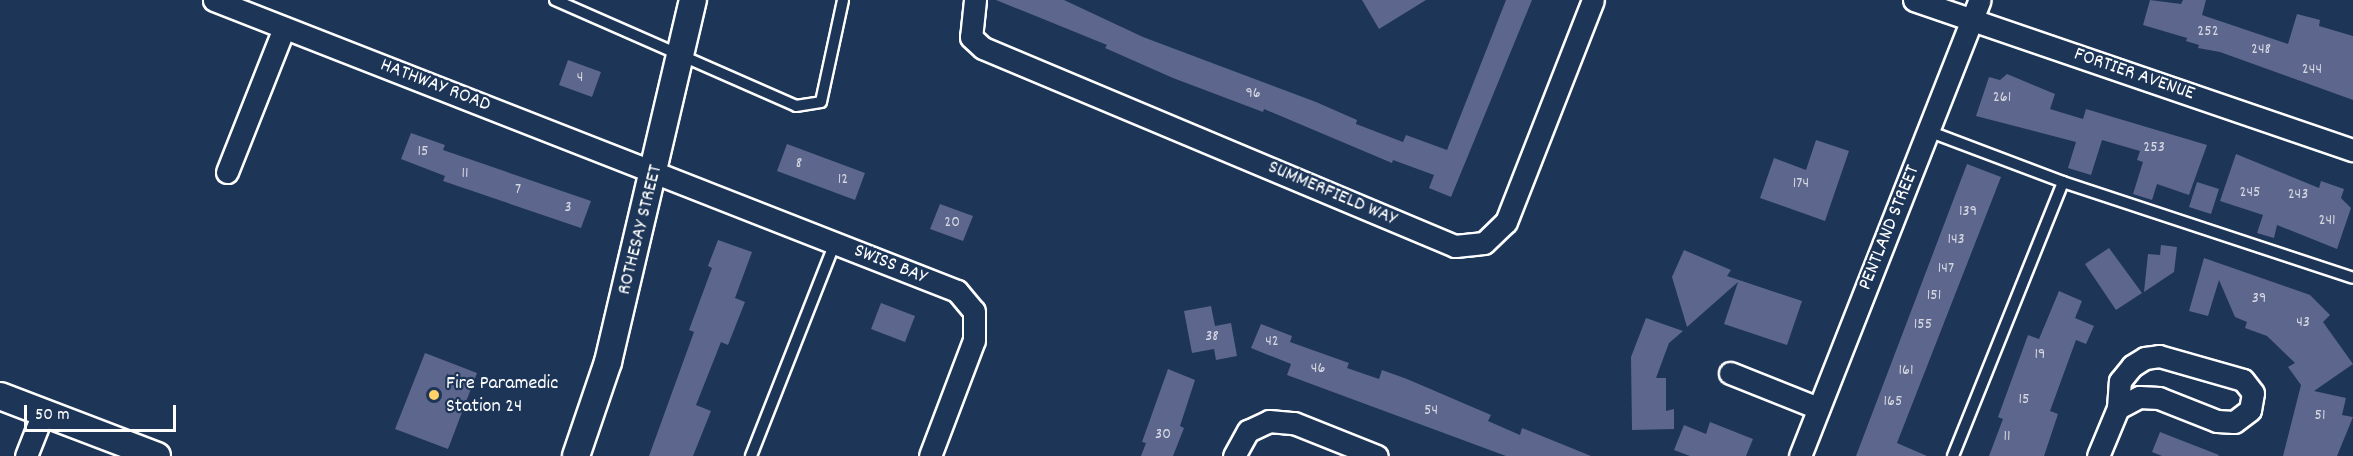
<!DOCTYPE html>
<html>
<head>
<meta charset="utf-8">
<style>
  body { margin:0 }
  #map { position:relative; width:2353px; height:456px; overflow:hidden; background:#1d3557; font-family:Dekko,sans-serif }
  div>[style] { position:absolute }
  .building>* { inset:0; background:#5d668d }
  .roads { filter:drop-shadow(2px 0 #fff) drop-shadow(-2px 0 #fff) drop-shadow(0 2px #fff) drop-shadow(0 -2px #fff) }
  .service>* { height:10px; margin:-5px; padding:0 5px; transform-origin:5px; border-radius:5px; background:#1d3557 }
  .minor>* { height:21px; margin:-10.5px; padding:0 10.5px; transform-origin:10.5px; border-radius:10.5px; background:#1d3557 }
  .tertiary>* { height:26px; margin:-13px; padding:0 13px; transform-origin:13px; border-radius:13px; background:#1d3557 }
  .dots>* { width:16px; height:16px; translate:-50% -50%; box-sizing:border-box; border:3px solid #1d3557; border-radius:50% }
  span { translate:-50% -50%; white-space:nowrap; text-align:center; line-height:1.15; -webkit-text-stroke:4.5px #1d3557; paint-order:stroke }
  .number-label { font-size:16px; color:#d6d9e2 }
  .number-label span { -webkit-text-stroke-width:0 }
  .street-label { font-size:20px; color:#fff }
  .poi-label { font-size:20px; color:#fff }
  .left { translate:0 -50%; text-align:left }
  .scale { position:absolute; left:24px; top:405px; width:152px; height:27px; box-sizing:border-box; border:3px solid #fff; border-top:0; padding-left:8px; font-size:18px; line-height:21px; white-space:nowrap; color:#fff; -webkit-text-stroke:4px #1d3557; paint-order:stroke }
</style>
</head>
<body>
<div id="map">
  <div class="building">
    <i style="clip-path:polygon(996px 0,1064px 0,1143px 37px,1316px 102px,1357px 120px,1356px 124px,1403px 142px,1406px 135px,1447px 150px,1506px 0,1532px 0,1451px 197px,1429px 188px,1434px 175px,1393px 160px,1392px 163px,1264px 109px,1263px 112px,1173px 78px,1105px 48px,1107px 45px)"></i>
    <i style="clip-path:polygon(1362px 0,1426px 0,1379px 29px)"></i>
    <i style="clip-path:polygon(2150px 0,2181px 4px,2183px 0,2206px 0,2202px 15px,2288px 44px,2297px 14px,2320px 20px,2319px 26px,2353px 36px,2353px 100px,2220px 52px,2198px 48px,2199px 45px,2186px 41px,2187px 38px,2143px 25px)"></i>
    <i style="clip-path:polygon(568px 60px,601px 72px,592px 97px,559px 85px)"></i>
    <i style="clip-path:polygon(2007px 74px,2055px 94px,2050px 109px,2083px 119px,2086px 109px,2207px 145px,2189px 195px,2157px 184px,2152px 200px,2133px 194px,2143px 162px,2137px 160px,2140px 151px,2102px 140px,2091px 175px,2068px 168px,2076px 142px,1976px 116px,1989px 77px,2000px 80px)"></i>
    <i style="clip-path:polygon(411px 133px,445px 145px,443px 150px,591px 201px,581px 228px,443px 181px,445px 176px,401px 159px)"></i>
    <i style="clip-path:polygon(1816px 140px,1849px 151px,1825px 221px,1760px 198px,1774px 158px,1806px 170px)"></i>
    <i style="clip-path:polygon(787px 144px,865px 173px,855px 200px,777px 171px)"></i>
    <i style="clip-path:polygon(2236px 154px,2319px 188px,2321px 181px,2344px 189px,2341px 198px,2351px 208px,2337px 249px,2277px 225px,2274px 238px,2257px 233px,2263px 215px,2220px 201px)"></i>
    <i style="clip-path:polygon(1967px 164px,2001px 177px,1897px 443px,1927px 456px,1856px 456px)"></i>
    <i style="clip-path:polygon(2197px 182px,2219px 189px,2211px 214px,2189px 207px)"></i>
    <i style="clip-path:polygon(940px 204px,973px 216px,963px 241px,930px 229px)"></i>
    <i style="clip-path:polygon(718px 240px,752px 252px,735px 298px,745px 302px,728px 345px,721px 342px,696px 405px,711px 411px,693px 456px,649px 456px,694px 332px,689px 330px,712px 268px,708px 266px)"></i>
    <i style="clip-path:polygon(2161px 245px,2177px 247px,2174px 272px,2144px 292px,2148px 254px,2160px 255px)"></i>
    <i style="clip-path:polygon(2109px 248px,2142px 293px,2116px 310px,2085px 264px)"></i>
    <i style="clip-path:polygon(1684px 250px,1731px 270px,1727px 276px,1802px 301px,1787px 345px,1724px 324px,1738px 282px,1687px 327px,1672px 277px)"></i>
    <i style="clip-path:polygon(2204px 258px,2310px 295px,2330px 315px,2323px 322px,2353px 364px,2314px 391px,2346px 398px,2342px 415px,2353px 417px,2337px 456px,2283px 456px,2301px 385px,2288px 367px,2295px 363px,2267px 336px,2245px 328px,2247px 322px,2235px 317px,2219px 280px,2208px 316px,2189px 311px)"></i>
    <i style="clip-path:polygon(2059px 291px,2082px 301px,2075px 318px,2094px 326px,2086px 344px,2076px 340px,2050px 411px,2058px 414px,2044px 456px,1989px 456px,2003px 419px,1998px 417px,2028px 335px,2039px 339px)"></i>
    <i style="clip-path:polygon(881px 303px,915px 316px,905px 342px,871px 329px)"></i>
    <i style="clip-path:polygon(1211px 306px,1215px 326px,1231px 323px,1237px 356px,1216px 360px,1214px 349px,1192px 353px,1184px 311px)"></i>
    <i style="clip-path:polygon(1646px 318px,1683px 331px,1669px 343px,1656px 378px,1666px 378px,1666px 411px,1674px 409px,1674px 429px,1632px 430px,1631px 357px)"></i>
    <i style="clip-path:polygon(1261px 324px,1292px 336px,1290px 342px,1349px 363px,1347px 368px,1379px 379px,1382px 370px,1407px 379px,1491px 415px,1488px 421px,1520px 435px,1522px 428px,1591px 456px,1506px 456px,1287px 375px,1291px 364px,1251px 348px)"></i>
    <i style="clip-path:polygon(425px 353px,477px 373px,448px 449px,395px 429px)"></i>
    <i style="clip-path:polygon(1168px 369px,1195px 380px,1180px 426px,1184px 428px,1173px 456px,1141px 456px,1146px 443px,1142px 442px)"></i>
    <i style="clip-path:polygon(1710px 422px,1753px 439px,1746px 456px,1690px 456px,1674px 450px,1684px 425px,1706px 434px)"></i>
    <i style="clip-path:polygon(2160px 432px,2219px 455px,2218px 456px,2162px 456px,2152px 452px)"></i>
  </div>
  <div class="roads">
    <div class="service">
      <i style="left:555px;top:0;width:263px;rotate:23.7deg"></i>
      <i style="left:796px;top:106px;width:25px;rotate:-9deg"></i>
      <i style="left:821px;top:102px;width:104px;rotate:-77.8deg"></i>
      <i style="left:1928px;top:131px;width:144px;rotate:20.7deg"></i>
      <i style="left:2063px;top:182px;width:305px;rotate:18.3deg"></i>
      <i style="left:751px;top:456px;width:229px;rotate:-68.5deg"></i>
      <i style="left:1953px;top:456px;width:295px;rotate:-68.1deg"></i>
    </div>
    <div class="minor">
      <i style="left:214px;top:0;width:798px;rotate:21.39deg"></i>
      <i style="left:957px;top:291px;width:26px;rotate:50deg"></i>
      <i style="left:974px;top:311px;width:29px;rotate:90deg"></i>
      <i style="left:974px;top:340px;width:124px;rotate:110.8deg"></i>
      <i style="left:975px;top:0;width:37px;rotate:96deg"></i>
      <i style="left:971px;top:37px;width:16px;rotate:43deg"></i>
      <i style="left:983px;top:48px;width:512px;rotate:22.76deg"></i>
      <i style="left:1455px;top:246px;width:29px;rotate:-6deg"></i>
      <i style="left:1484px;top:243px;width:30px;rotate:-44deg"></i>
      <i style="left:1506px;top:222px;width:238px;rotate:-68.6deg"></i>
      <i style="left:1914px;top:0;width:464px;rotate:18.9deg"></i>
      <i style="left:227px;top:172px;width:155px;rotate:-68.4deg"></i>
      <i style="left:1730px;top:373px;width:95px;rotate:21.7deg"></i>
      <i style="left:26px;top:456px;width:46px;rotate:-68.4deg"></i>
      <i style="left:1234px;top:456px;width:29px;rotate:-61deg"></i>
      <i style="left:1248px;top:431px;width:23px;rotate:-25deg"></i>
      <i style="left:1269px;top:421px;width:25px;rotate:5deg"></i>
      <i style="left:1294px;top:423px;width:89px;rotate:21.7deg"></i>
      <i style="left:1800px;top:456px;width:490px;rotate:-68.5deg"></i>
      <i style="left:2098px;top:456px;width:52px;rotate:-67.4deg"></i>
      <i style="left:2118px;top:408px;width:27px;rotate:-86deg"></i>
      <i style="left:2120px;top:381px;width:19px;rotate:-51deg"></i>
      <i style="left:2132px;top:366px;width:15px;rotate:-32deg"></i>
      <i style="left:2145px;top:358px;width:14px;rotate:-8deg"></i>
      <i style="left:2159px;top:356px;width:87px;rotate:15.9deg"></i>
      <i style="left:2243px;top:380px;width:16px;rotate:52deg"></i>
      <i style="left:2253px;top:393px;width:17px;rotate:100deg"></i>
      <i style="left:2250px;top:410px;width:20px;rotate:143deg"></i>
      <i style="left:2234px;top:422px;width:17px;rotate:-177deg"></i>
      <i style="left:2217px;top:421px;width:62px;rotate:-158.4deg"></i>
      <i style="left:2159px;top:398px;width:20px;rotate:-177deg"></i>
      <i style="left:2139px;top:397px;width:24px;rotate:152deg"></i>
    </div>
    <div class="tertiary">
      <i style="left:0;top:396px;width:168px;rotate:20.9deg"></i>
      <i style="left:576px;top:456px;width:99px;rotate:-71.2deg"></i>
      <i style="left:608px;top:362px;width:372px;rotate:-76.8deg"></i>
    </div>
  </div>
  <div class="dots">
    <i style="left:434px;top:395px;background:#ffd166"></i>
  </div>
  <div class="number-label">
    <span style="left:2208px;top:32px">252</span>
    <span style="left:2261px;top:50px">248</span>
    <span style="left:2312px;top:70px">244</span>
    <span style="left:580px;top:78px">4</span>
    <span style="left:1253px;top:94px">96</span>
    <span style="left:2002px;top:98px">261</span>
    <span style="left:2154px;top:148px">253</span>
    <span style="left:423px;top:152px">15</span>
    <span style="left:799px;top:164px">8</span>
    <span style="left:465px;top:174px">11</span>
    <span style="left:843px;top:180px">12</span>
    <span style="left:1801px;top:184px">174</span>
    <span style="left:518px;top:190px">7</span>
    <span style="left:2250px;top:193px">245</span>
    <span style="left:2298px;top:195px">243</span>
    <span style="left:568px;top:208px">3</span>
    <span style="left:1968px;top:212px">139</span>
    <span style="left:2327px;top:221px">241</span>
    <span style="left:952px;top:223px">20</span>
    <span style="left:1956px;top:240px">143</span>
    <span style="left:1946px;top:269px">147</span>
    <span style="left:1934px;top:296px">151</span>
    <span style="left:2259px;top:299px">39</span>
    <span style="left:2303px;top:323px">43</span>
    <span style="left:1923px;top:325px">155</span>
    <span style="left:1212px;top:337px">38</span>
    <span style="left:1272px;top:342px">42</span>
    <span style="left:2040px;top:355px">19</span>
    <span style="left:1318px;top:369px">46</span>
    <span style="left:1906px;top:371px">161</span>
    <span style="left:2024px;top:400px">15</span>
    <span style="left:1893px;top:402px">165</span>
    <span style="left:1431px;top:411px">54</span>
    <span style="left:2320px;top:416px">51</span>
    <span style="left:1163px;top:435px">30</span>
    <span style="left:2007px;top:437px">11</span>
  </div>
  <div class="street-label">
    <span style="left:2134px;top:75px;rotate:19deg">FORTIER AVENUE</span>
    <span style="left:435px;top:86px;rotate:21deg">HATHWAY ROAD</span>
    <span style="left:1332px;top:194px;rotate:23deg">SUMMERFIELD WAY</span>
    <span style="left:1890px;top:228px;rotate:-68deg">PENTLAND STREET</span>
    <span style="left:641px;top:230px;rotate:-76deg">ROTHESAY STREET</span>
    <span style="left:890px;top:265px;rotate:22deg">SWISS BAY</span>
  </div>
  <div class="poi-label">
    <span class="left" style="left:446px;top:396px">Fire Paramedic<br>Station 24</span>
  </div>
  <div class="scale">50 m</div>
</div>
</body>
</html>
